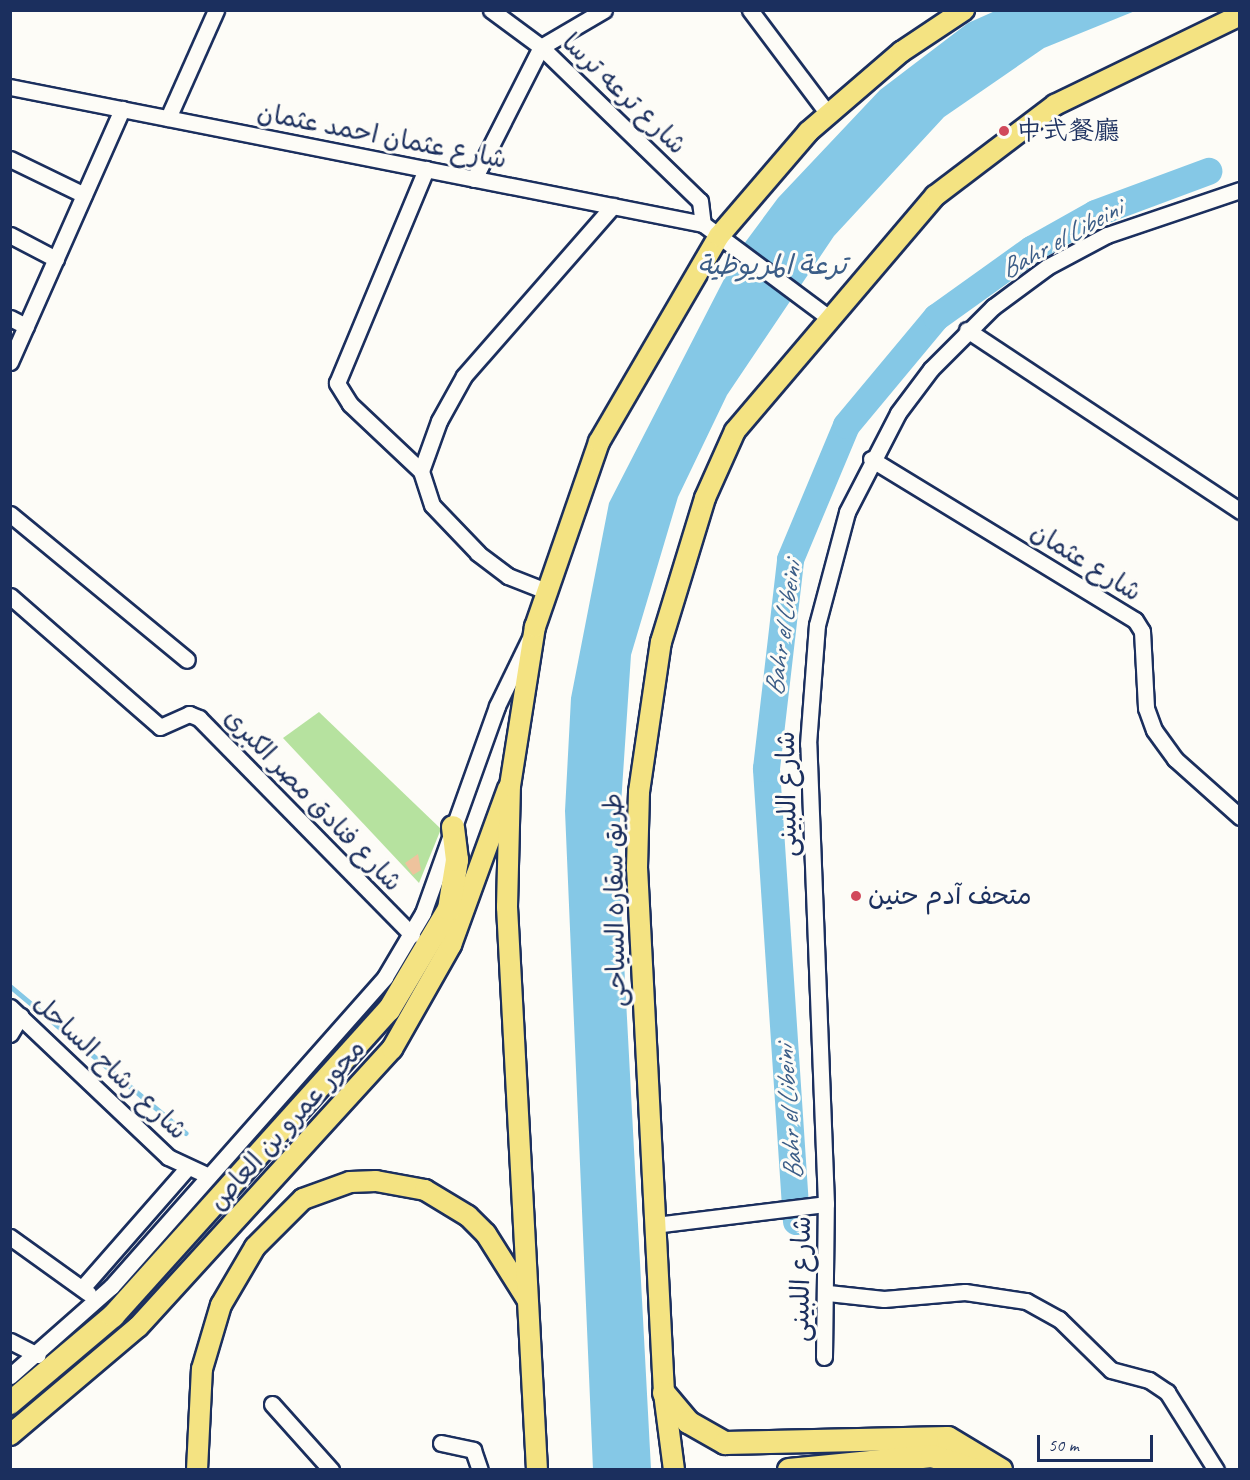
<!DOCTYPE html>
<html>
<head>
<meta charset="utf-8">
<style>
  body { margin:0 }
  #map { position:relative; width:1250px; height:1480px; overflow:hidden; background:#fdfcf7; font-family:Caveat,"Playpen Sans Arabic","LXGW WenKai TC",sans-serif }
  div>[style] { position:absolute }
  .green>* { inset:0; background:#b6e29f }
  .water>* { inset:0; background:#85c8e6 }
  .stream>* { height:4.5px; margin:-2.25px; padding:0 2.25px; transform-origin:2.25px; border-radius:2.25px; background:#85c8e6 }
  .river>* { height:27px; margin:-13.5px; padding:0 13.5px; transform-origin:13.5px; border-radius:13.5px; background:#85c8e6 }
  .building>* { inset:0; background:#eec39d }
  .roads { filter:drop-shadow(2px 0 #1b2f5e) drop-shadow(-2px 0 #1b2f5e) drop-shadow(0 2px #1b2f5e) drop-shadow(0 -2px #1b2f5e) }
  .minor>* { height:15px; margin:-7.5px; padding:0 7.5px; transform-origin:7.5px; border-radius:7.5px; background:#fdfcf7 }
  .major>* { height:20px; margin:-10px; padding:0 10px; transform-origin:10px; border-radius:10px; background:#f4e382 }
  .highway>* { height:22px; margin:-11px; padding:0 11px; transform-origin:11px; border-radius:11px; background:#f4e382 }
  .dots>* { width:16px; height:16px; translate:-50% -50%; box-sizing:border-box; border:3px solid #fdfcf7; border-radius:50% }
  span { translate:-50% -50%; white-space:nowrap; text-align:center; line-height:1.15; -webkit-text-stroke:6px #fdfcf7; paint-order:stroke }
  .street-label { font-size:26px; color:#1b2f5e }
  .poi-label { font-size:26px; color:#1b2f5e }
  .left { translate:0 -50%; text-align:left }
  .water-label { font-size:27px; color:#3b5d87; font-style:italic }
  .frame { position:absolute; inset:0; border:12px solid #1b2f5e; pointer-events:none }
  .scale { position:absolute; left:1037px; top:1435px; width:116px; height:27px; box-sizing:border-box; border:3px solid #1b2f5e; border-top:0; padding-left:8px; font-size:18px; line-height:21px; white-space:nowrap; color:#1b2f5e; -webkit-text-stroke:4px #fdfcf7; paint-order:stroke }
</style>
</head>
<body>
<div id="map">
  <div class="green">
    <i style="clip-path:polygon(319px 712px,441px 829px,419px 883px,283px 738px)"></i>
  </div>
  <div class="water">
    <i style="clip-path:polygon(995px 11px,1135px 11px,1044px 48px,944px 117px,834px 236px,727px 395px,678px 497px,631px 655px,618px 849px,651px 1469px,593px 1470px,565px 811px,571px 698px,609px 503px,738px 252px,778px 198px,880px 90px,968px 23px)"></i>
  </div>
  <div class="stream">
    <i style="left:10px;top:986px;width:229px;rotate:39.9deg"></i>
  </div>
  <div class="river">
    <i style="left:796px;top:1221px;width:454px;rotate:-93.8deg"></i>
    <i style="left:766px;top:768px;width:210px;rotate:-83.4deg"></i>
    <i style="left:790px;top:559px;width:145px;rotate:-67.3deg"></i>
    <i style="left:846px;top:425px;width:141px;rotate:-50.2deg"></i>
    <i style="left:936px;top:317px;width:117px;rotate:-35.6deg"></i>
    <i style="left:1031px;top:249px;width:73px;rotate:-29.4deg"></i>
    <i style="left:1095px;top:213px;width:121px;rotate:-20.4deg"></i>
  </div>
  <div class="building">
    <i style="clip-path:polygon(418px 854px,421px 870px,413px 875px,405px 863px)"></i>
  </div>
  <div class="roads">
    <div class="minor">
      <i style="left:491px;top:10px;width:62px;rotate:36.5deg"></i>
      <i style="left:541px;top:47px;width:221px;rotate:44.1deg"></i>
      <i style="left:700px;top:201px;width:23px;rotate:83deg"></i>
      <i style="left:750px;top:10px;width:130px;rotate:53.1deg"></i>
      <i style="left:10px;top:87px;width:706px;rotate:11.18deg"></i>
      <i style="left:703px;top:224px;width:157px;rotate:36.7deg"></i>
      <i style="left:168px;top:118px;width:118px;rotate:-66deg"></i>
      <i style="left:10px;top:159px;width:82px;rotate:25.9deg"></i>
      <i style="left:474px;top:179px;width:148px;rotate:-63.1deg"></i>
      <i style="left:541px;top:47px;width:73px;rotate:-30.4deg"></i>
      <i style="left:10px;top:235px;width:52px;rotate:27.6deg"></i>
      <i style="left:10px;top:318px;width:18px;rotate:27deg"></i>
      <i style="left:967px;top:330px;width:328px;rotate:33.5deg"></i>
      <i style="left:10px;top:362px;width:277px;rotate:-66.1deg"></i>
      <i style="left:871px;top:459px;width:309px;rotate:31.4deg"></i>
      <i style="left:1135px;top:620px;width:13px;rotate:58deg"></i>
      <i style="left:1142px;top:631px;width:77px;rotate:87deg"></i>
      <i style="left:1146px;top:708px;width:23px;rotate:70deg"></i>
      <i style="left:1154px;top:730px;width:36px;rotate:54deg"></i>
      <i style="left:1175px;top:759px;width:87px;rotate:41.7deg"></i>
      <i style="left:421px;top:471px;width:98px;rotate:-136.7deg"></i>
      <i style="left:350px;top:404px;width:25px;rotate:-122deg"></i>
      <i style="left:337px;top:383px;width:232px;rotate:-67.4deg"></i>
      <i style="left:10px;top:514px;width:229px;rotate:39.5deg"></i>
      <i style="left:546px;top:591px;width:41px;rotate:-158.5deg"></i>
      <i style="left:508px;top:576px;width:38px;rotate:-143deg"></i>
      <i style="left:478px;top:553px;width:66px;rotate:-133.8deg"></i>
      <i style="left:432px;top:505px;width:36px;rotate:-108deg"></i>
      <i style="left:421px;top:471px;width:53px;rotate:-70.2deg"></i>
      <i style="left:439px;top:421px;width:51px;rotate:-60.9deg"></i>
      <i style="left:464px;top:376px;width:226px;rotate:-48.8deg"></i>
      <i style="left:10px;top:596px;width:199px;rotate:41.1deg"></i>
      <i style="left:160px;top:727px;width:32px;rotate:-24deg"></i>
      <i style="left:189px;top:714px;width:11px;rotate:22deg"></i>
      <i style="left:199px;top:718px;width:304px;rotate:45.5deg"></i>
      <i style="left:10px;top:1007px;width:218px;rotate:43.5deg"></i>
      <i style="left:168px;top:1157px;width:45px;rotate:24.9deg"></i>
      <i style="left:10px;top:1034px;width:21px;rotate:-59deg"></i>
      <i style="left:655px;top:1225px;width:172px;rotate:-7deg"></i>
      <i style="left:10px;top:1237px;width:96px;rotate:35.7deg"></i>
      <i style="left:83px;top:1287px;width:159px;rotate:-48.8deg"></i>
      <i style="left:828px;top:1293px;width:56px;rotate:6.1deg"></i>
      <i style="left:884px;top:1299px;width:81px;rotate:-4.9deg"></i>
      <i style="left:965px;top:1292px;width:62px;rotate:8.4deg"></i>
      <i style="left:1026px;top:1301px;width:38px;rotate:29deg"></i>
      <i style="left:1059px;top:1319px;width:73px;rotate:44.4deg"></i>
      <i style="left:1111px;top:1370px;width:39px;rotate:15deg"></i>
      <i style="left:1149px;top:1380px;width:22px;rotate:34deg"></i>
      <i style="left:1167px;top:1392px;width:92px;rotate:57.9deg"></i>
      <i style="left:10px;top:1341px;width:31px;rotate:27deg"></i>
      <i style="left:824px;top:1357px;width:153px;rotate:-89.3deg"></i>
      <i style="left:826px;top:1204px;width:460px;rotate:-92.2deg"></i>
      <i style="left:808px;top:744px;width:119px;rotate:-85.7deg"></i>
      <i style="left:817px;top:625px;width:117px;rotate:-75.1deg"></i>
      <i style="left:847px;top:512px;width:111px;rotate:-62.7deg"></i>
      <i style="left:898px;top:413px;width:55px;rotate:-53.1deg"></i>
      <i style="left:931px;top:369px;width:88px;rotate:-45deg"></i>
      <i style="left:993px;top:307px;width:67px;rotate:-36.5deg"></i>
      <i style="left:1047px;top:267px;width:68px;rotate:-28.1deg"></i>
      <i style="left:1107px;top:235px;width:140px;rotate:-18.7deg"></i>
      <i style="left:10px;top:1376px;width:135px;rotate:-41.4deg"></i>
      <i style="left:111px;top:1287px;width:414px;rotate:-48.5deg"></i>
      <i style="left:385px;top:977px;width:74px;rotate:-59.3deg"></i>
      <i style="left:423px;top:913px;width:220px;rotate:-70.3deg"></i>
      <i style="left:497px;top:706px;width:73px;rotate:-64.1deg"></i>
      <i style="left:272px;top:1404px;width:89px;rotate:48.2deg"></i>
      <i style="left:441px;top:1443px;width:33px;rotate:12deg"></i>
      <i style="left:473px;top:1450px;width:21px;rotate:71deg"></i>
    </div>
    <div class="major">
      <i style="left:10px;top:1435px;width:167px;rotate:-40.2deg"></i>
      <i style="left:138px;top:1327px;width:377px;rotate:-47.6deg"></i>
      <i style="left:392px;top:1049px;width:120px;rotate:-60.4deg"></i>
      <i style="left:451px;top:945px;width:167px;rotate:-70deg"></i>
      <i style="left:197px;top:1470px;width:101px;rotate:-87.2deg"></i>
      <i style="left:202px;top:1369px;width:67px;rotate:-73.5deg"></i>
      <i style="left:221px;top:1305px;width:67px;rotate:-59.6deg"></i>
      <i style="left:255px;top:1247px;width:68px;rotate:-45deg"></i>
      <i style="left:303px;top:1199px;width:50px;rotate:-19.9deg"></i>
      <i style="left:350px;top:1182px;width:26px;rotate:-2deg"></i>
      <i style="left:376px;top:1181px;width:50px;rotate:10.4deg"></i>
      <i style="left:425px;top:1190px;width:50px;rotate:31.2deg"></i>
      <i style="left:468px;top:1216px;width:25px;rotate:45deg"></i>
      <i style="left:486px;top:1234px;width:77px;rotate:57.8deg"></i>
      <i style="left:537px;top:1470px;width:564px;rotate:-93.05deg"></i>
      <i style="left:507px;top:907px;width:121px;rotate:-88.6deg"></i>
      <i style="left:510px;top:786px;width:161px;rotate:-81.1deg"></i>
      <i style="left:535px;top:627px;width:196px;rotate:-70.9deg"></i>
      <i style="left:599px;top:442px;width:238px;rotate:-59.8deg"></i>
      <i style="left:719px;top:236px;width:137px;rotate:-49.4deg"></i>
      <i style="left:808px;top:132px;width:123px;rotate:-40.7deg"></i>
      <i style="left:901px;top:52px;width:76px;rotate:-33.7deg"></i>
      <i style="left:674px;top:1470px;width:78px;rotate:-97.4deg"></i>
      <i style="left:664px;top:1393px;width:526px;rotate:-92.94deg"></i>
      <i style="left:637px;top:868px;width:76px;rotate:-88.5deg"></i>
      <i style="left:639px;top:792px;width:152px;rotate:-81.7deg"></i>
      <i style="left:661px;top:642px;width:151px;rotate:-73deg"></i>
      <i style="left:705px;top:498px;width:73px;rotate:-65.9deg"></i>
      <i style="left:735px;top:431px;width:309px;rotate:-49.6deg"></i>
      <i style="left:935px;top:196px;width:151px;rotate:-37.2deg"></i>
      <i style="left:1055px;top:105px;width:206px;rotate:-25.9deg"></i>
    </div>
    <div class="highway">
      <i style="left:664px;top:1393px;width:38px;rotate:50deg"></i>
      <i style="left:688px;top:1422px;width:43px;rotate:29.6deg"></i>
      <i style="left:725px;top:1443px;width:223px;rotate:-1.3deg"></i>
      <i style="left:948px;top:1438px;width:62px;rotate:31.1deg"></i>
      <i style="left:10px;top:1403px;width:135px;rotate:-40.2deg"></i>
      <i style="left:113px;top:1316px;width:412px;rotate:-48deg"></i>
      <i style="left:389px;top:1010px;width:117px;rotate:-59.3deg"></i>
      <i style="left:449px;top:909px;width:50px;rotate:-80.7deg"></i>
      <i style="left:457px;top:860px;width:33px;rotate:-97deg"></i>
      <i style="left:789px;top:1470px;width:144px;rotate:-5.6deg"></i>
      <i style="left:932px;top:1456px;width:46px;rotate:17.7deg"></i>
    </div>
  </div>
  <div class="dots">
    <i style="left:1004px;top:131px;background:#d1495b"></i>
    <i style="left:856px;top:896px;background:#d1495b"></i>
  </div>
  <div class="street-label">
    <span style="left:624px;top:94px;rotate:44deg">شارع ترعه ترسا</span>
    <span style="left:382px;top:136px;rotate:11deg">شارع عثمان احمد عثمان</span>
    <span style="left:1086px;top:562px;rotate:32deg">شارع عثمان</span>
    <span style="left:787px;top:794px;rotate:-91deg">شارع اللبينى</span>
    <span style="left:313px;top:800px;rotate:46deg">شارع فنادق مصر الكبرى</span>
    <span style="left:615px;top:900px;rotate:-91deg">طريق سقاره السياحى</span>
    <span style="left:110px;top:1067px;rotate:43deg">شارع رشاح الساحل</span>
    <span style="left:287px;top:1125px;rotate:-48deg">محور عمرو بن العاص</span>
    <span style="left:801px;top:1279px;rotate:-89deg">شارع اللبينى</span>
  </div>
  <div class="poi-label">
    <span class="left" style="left:1016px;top:131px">中式餐廳</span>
    <span class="left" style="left:868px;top:896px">متحف آدم حنين</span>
  </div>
  <div class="water-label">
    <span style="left:1061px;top:239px;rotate:-29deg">Bahr el Libeini</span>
    <span style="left:772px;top:266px">ترعة المريوطية</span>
    <span style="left:783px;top:629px;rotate:-82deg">Bahr el Libeini</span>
    <span style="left:789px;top:1113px;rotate:-94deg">Bahr el Libeini</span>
  </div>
  <div class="frame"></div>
  <div class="scale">50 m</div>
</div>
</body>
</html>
